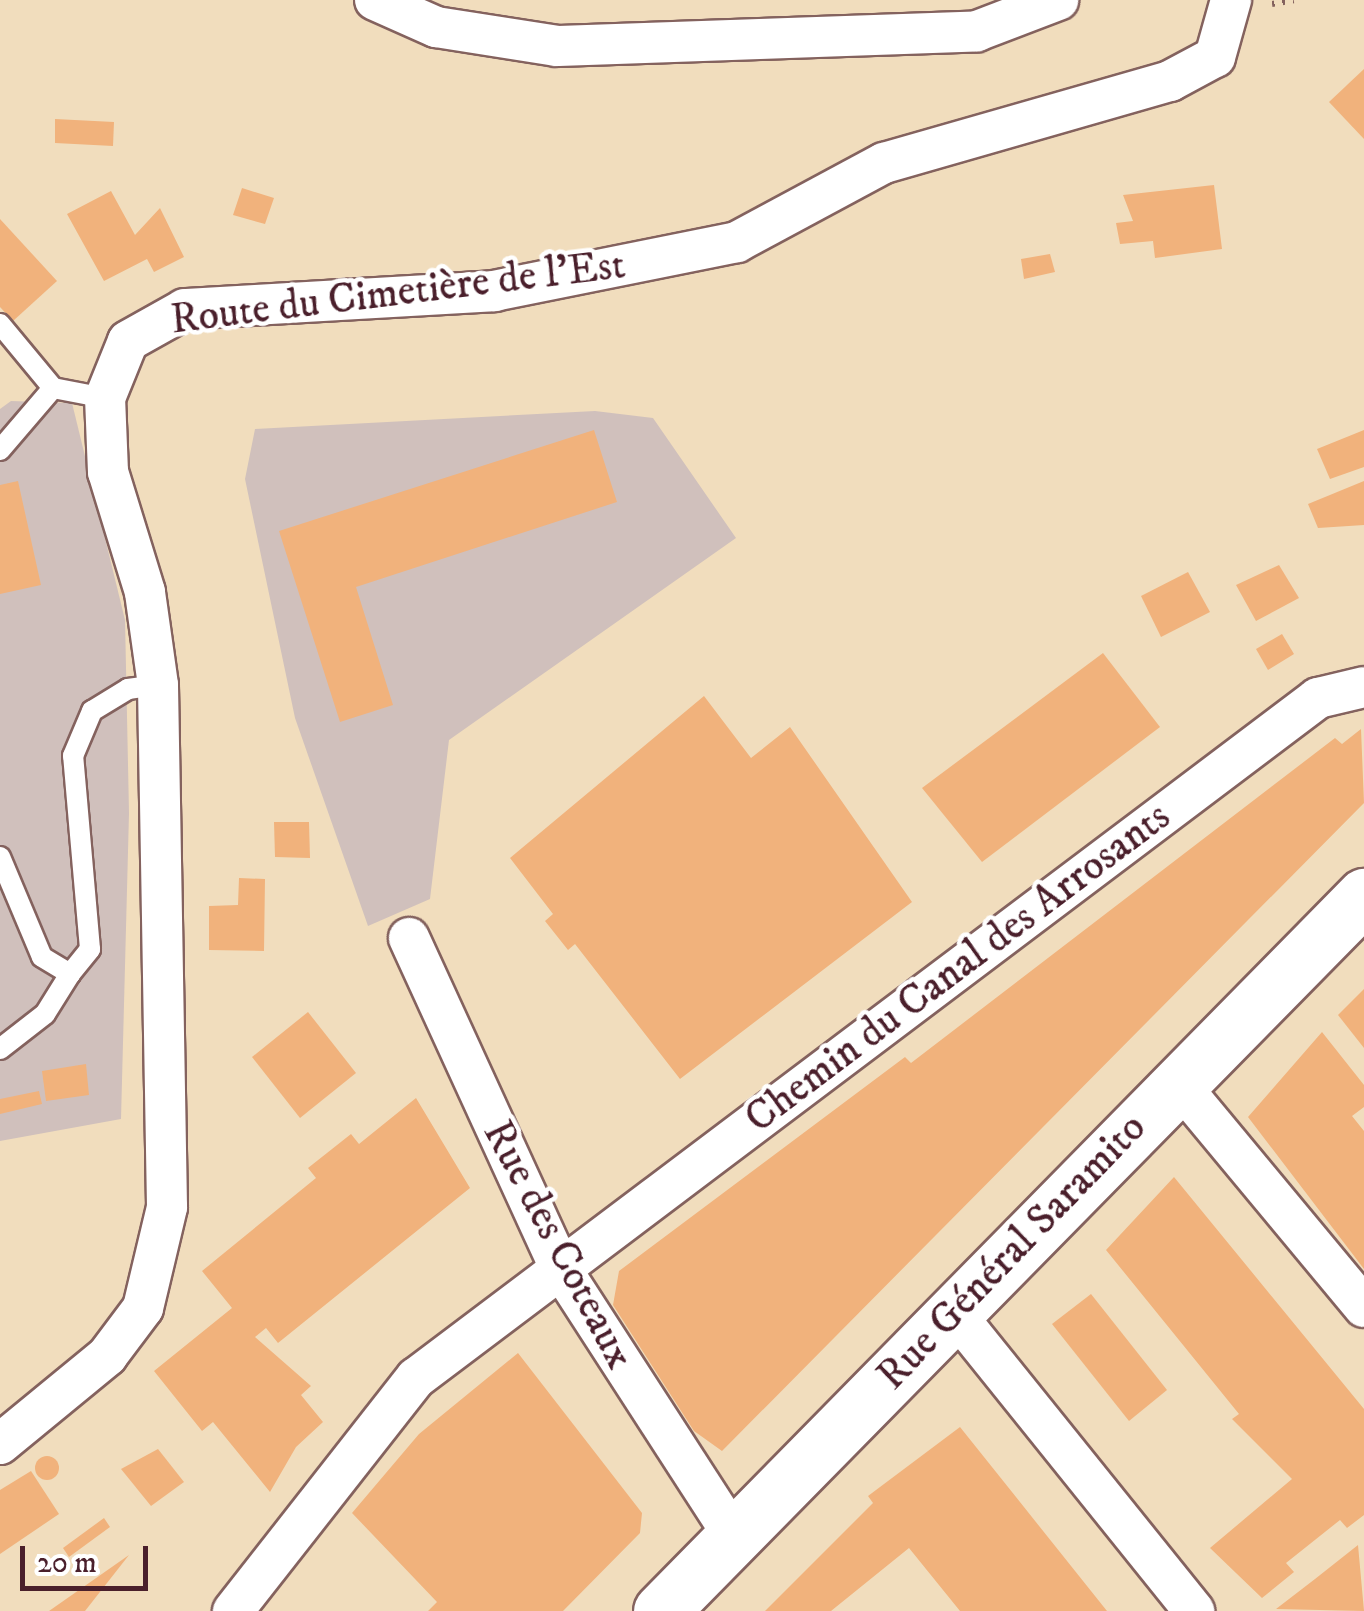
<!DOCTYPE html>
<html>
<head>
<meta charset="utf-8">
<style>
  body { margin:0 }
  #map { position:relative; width:1364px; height:1611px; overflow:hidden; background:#f1ddbd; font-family:"IM FELL DW Pica",serif }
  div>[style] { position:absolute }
  .industrial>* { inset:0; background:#d0c0bc }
  .building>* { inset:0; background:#f1b27c }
  .round { border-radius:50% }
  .path>* { height:6px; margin-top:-3px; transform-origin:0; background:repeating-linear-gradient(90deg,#84625e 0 2.5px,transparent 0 10.5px) }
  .roads { filter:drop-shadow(2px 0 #84625e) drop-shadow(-2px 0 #84625e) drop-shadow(0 2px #84625e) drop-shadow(0 -2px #84625e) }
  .lane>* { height:20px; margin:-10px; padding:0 10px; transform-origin:10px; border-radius:10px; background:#fff }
  .street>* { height:40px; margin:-20px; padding:0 20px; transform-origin:20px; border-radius:20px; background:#fff }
  .secondary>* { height:55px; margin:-27.5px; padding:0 27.5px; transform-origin:27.5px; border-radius:27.5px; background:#fff }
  span { translate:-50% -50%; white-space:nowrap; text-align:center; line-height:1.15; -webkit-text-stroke:9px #fff; paint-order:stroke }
  .street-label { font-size:42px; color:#4a1f2b }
  .scale { position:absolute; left:20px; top:1546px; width:128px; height:45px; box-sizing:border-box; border:5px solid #4a1f2b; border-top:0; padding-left:12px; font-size:30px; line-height:35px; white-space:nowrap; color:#4a1f2b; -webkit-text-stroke:8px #fff; paint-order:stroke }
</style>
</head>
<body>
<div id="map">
  <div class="industrial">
    <i style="clip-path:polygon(11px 401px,72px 403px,125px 620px,129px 813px,121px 1119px,0 1141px,0 409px)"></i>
    <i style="clip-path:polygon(595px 411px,653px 418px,736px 538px,449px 740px,430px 899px,368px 926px,295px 718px,245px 479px,255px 429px)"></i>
  </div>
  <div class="building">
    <i style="clip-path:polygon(1364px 69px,1364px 139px,1329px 102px)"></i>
    <i style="clip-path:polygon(55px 119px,114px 122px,113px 146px,55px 143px)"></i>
    <i style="clip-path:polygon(1214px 185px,1222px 249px,1155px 258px,1153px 241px,1120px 244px,1116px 223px,1133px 221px,1123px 195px)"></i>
    <i style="clip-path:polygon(242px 188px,274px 198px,265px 224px,233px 215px)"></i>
    <i style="clip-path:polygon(111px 191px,135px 235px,160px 208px,184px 257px,154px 272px,147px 259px,104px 281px,67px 214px)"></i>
    <i style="clip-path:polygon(0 219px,57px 281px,13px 321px,0 307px)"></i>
    <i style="clip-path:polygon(1050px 254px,1055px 272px,1024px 279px,1021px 259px)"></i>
    <i style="clip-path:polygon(594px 430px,617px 502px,356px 587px,393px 705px,340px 722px,279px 531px)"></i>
    <i style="clip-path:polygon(1364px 430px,1364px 467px,1330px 479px,1317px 449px)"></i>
    <i style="clip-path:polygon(18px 481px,41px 585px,0 594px,0 485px)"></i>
    <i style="clip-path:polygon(1364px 481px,1364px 525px,1318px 528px,1308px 504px)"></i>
    <i style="clip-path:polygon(1279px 565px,1299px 598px,1256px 621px,1236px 585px)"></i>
    <i style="clip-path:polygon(1188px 572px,1210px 612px,1161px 637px,1141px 596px)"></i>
    <i style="clip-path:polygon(1282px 634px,1294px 654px,1268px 670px,1256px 649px)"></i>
    <i style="clip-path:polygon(1103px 653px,1160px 727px,982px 862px,922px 788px)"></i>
    <i style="clip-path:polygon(704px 696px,751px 758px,790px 727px,912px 902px,680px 1079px,575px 944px,568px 950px,545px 921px,553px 914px,510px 858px)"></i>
    <i style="clip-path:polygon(1361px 729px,1364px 803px,722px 1451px,694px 1431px,613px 1305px,619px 1271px,905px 1057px,911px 1063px,1335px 738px,1342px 744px)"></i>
    <i style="clip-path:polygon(274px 822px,309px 822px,310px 858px,275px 857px)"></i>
    <i style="clip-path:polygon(239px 878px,265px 879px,264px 951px,209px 950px,209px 906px,238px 905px)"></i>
    <i style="clip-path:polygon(1364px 989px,1364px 1048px,1338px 1015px)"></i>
    <i style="clip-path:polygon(308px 1012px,356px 1073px,300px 1118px,252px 1057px)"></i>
    <i style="clip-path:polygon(1322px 1032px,1364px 1085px,1364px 1107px,1352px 1116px,1364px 1131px,1364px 1269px,1248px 1117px)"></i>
    <i style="clip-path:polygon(86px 1064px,89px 1095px,46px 1101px,42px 1071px)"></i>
    <i style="clip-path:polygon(39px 1091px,42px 1104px,0 1114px,0 1099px)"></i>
    <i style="clip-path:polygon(416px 1098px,470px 1188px,278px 1343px,266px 1328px,255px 1337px,311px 1386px,301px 1395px,323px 1422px,296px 1447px,270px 1492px,213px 1422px,202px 1431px,154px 1371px,232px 1308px,202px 1271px,316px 1178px,308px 1168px,351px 1134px,359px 1144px)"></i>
    <i style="clip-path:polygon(1174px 1177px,1364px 1409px,1364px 1515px,1347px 1528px,1340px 1520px,1286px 1563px,1294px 1572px,1262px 1598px,1210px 1548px,1292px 1479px,1232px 1419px,1239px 1414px,1106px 1250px)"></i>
    <i style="clip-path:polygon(1091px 1294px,1167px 1390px,1129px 1421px,1052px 1324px)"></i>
    <i style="clip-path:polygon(518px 1353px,642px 1513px,640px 1533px,563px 1611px,428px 1611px,437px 1602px,352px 1513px,419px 1434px)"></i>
    <i style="clip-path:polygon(960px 1427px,1107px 1611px,960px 1611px,909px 1548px,831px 1611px,765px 1611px,873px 1503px,868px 1496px)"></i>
    <i style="clip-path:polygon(158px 1449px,184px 1482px,151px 1506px,121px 1469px)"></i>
    <i class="round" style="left:35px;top:1456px;width:24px;height:24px"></i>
    <i style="clip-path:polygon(31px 1471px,59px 1514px,0 1554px,0 1490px)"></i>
    <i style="clip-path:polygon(104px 1518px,110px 1527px,69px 1557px,63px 1548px)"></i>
    <i style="clip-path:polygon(1358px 1545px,1364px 1611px,1276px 1609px,1315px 1579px)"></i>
    <i style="clip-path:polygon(129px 1555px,85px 1611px,49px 1611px)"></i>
  </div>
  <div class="path">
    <i style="left:1272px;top:4px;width:22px;rotate:-10deg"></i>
  </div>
  <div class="roads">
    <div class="lane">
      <i style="left:0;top:324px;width:83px;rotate:50.4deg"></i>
      <i style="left:0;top:450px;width:82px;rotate:-49.5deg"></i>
      <i style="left:53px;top:388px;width:53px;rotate:10.9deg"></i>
      <i style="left:0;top:857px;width:108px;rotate:67.2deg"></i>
      <i style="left:42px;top:957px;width:33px;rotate:31deg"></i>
      <i style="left:70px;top:974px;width:32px;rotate:-51deg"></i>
      <i style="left:90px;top:949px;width:194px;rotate:-95deg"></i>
      <i style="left:73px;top:756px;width:49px;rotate:-67.1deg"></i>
      <i style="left:92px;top:711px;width:42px;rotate:-31.4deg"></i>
      <i style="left:128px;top:689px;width:30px;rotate:-8deg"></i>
      <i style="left:0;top:1049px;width:57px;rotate:-37.9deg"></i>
      <i style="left:45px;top:1014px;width:47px;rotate:-58deg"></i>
    </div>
    <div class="street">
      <i style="left:375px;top:0;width:67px;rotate:23.9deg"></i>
      <i style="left:436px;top:27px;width:122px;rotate:8.9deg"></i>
      <i style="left:557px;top:46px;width:420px;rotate:-2deg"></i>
      <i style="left:977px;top:31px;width:87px;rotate:-20.9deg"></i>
      <i style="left:409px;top:938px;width:361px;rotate:65.4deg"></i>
      <i style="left:559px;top:1266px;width:322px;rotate:57.1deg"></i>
      <i style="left:1178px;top:1083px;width:291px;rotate:50.3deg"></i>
      <i style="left:953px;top:1311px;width:385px;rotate:51.2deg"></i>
      <i style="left:0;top:1444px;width:139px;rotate:-39.4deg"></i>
      <i style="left:107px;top:1356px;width:60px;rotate:-53.1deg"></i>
      <i style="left:143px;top:1308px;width:104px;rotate:-76.6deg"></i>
      <i style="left:167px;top:1207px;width:522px;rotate:-90.99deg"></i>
      <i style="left:158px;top:685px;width:94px;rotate:-98deg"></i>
      <i style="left:145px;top:592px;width:126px;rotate:-107.1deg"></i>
      <i style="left:108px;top:472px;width:74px;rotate:-92.3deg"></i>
      <i style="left:105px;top:398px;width:61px;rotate:-68deg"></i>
      <i style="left:128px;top:341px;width:65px;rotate:-29.3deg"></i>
      <i style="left:185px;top:309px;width:310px;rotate:-3.3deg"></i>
      <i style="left:494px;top:291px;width:248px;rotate:-11.4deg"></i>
      <i style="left:737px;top:242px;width:167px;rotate:-28.3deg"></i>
      <i style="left:884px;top:163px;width:298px;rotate:-16deg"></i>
      <i style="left:1170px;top:81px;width:51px;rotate:-28.1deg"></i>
      <i style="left:1215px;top:57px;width:59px;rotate:-74.3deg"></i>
      <i style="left:233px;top:1611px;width:296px;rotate:-51.9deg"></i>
      <i style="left:416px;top:1378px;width:1130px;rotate:-37.01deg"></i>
      <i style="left:1318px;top:698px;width:47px;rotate:-13.4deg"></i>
    </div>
    <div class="secondary">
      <i style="left:661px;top:1611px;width:1003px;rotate:-45.48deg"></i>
    </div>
  </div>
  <div class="street-label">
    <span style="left:398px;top:293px;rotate:-7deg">Route du Cimetière de l'Est</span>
    <span style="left:958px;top:968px;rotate:-37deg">Chemin du Canal des Arrosants</span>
    <span style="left:558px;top:1245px;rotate:62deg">Rue des Coteaux</span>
    <span style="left:1012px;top:1252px;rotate:-46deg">Rue Général Saramito</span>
  </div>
  <div class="scale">20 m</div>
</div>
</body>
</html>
